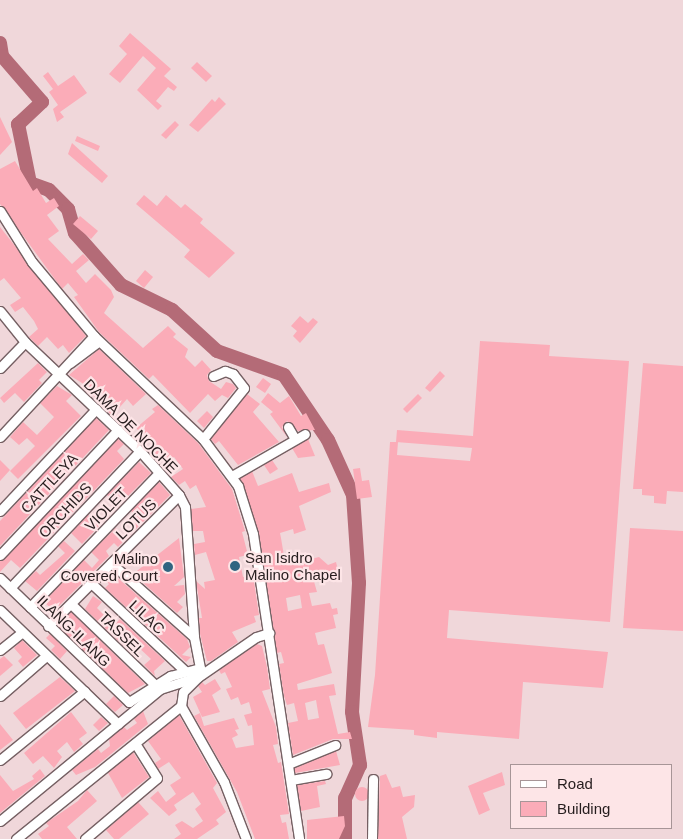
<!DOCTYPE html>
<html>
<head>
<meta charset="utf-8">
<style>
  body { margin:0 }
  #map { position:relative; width:683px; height:839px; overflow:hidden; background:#f0d7da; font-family:Arial,sans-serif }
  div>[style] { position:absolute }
  .river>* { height:14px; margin:-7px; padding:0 7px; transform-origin:7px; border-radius:7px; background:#b46b77 }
  .building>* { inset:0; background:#fbacb8 }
  .round { border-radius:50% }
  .roads { filter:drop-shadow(1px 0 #756063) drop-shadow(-1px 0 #756063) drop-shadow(0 1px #756063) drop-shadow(0 -1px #756063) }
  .minor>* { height:9px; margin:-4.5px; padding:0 4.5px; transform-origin:4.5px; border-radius:4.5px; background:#fff }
  .dots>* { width:14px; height:14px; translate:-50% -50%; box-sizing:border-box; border:2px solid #fde5e7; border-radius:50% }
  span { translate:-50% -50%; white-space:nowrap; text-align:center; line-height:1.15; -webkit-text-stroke:4.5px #fde5e7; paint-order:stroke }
  .street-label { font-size:15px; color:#261d1e }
  .poi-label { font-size:15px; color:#261d1e }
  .left { translate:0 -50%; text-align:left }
  .right { translate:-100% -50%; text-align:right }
  .legend { position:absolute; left:510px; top:764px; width:162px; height:65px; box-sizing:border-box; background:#fde5e7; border:1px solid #a79597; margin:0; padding:6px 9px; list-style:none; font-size:15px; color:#261d1e }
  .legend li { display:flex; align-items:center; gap:10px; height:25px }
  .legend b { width:25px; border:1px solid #a79597 }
</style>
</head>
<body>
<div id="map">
  <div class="river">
    <i style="left:0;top:43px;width:13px;rotate:81deg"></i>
    <i style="left:2px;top:56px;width:61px;rotate:49deg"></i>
    <i style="left:42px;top:102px;width:33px;rotate:137deg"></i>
    <i style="left:18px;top:124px;width:60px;rotate:78.5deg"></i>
    <i style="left:30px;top:183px;width:20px;rotate:20deg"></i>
    <i style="left:49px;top:190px;width:27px;rotate:45deg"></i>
    <i style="left:68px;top:209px;width:25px;rotate:74deg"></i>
    <i style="left:75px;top:233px;width:69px;rotate:48.5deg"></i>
    <i style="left:121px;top:285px;width:57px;rotate:26.1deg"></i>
    <i style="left:172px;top:310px;width:61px;rotate:42.3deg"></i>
    <i style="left:217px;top:351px;width:71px;rotate:19.7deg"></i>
    <i style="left:284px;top:375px;width:78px;rotate:55.9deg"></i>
    <i style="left:328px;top:440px;width:60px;rotate:65.6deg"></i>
    <i style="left:353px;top:495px;width:88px;rotate:86.1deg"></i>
    <i style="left:359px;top:583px;width:129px;rotate:93.1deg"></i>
    <i style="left:352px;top:712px;width:54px;rotate:81.4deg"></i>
    <i style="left:360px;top:765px;width:36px;rotate:114deg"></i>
    <i style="left:345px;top:798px;width:41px;rotate:90deg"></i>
  </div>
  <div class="building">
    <i style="clip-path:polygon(130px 33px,171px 69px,164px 76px,177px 87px,174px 91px,168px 87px,156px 101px,162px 106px,158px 110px,137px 90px,156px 68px,143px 56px,120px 83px,109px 74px,127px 54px,119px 46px)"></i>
    <i style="clip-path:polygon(197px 62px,212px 76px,206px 82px,191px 68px)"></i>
    <i style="clip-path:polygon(48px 72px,58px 86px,74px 75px,87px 93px,60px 112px,64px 117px,57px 122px,53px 109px,58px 105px,49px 92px,53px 89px,43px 76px)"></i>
    <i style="clip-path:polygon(219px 97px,226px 104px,198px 132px,189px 125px,212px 99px,215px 102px)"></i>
    <i style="clip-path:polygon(0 117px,12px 142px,0 155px)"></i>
    <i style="clip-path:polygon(175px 121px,179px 125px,166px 139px,161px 135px)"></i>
    <i style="clip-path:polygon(77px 136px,100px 146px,98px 151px,75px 141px)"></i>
    <i style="clip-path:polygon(72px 143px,108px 176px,102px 183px,68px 154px)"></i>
    <i style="clip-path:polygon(15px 161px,33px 191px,37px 188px,46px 203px,54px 198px,59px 206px,47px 215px,59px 231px,48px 239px,72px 264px,83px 254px,89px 260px,76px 271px,86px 283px,95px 274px,111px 290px,114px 297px,104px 313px,143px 348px,168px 326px,176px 334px,173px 337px,188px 349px,185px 357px,195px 367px,202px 360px,211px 370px,207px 375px,209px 381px,221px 389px,226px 382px,233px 384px,236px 388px,228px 398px,222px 395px,215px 401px,208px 394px,190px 413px,153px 375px,149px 379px,99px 332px,74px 297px,78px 295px,68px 283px,62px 289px,0 204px,0 169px)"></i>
    <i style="clip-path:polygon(144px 195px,157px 206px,166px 195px,181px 208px,185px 204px,203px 219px,200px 223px,235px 253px,209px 278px,184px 257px,190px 250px,136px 204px)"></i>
    <i style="clip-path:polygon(80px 216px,98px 231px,91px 239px,73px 224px)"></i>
    <i style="clip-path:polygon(0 227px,86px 336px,69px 353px,63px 345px,58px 349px,47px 337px,38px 346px,29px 337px,38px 329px,34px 321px,23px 307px,15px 312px,10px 305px,21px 298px,4px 278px,0 281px)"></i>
    <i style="clip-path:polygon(145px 270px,153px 277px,144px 288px,136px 281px)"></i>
    <i style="clip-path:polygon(300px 316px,308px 323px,313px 318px,318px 322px,300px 343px,293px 336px,297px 331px,291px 326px)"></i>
    <i style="clip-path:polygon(480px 341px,550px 345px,549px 356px,629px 361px,610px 622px,449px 610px,447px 638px,608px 652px,603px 688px,523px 682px,519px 739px,437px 732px,437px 738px,414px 735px,414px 730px,368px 727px,375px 675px,390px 442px,398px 442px,397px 455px,470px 461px,472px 448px,396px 442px,397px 430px,473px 436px)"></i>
    <i style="clip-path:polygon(99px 349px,146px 394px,133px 406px,127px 399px,112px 416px,82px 383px,69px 375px)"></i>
    <i style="clip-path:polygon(38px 363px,47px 372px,39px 380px,42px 383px,24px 402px,15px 393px,4px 403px,0 398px)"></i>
    <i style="clip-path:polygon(643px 363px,683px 366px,683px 492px,667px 491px,666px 504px,654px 503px,654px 496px,642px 495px,642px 489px,633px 489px)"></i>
    <i style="clip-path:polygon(440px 371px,445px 376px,430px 392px,425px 388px)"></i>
    <i style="clip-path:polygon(263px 378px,271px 384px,265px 393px,256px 387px)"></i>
    <i style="clip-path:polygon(57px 386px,72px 395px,66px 401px,81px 416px,18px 479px,10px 471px,35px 446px,27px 438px,19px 445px,10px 437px,23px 422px,37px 435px,54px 417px,40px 403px)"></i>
    <i style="clip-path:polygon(268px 393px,280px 403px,289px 396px,301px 416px,306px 413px,315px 430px,298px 431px,287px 421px,282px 427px,287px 437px,270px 414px,273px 412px,261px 402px)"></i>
    <i style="clip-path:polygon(247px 394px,260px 404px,253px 412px,279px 442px,238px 465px,219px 441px,215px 444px,211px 439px)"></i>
    <i style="clip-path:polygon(418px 394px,422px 398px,407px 413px,403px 409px)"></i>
    <i style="clip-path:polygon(158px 405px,198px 443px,232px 489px,245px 531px,242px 532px,248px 555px,239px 557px,243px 577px,253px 575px,259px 615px,254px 616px,256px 622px,232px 632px,238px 642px,211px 661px,207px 661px,200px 634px,199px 618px,202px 618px,196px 581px,205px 589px,204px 582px,215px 580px,206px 552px,195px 555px,194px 544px,205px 542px,203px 531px,193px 531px,191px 509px,206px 507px,196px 485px,190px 489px,185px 481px,179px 485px,171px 477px,183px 469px,174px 457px,169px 460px,162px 452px,155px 458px,147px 449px,152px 444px,136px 428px,155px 412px,152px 409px)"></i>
    <i style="clip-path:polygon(207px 411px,213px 417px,204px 428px,197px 421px)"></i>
    <i style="clip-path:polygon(96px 418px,109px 430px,0 546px,0 521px)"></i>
    <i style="clip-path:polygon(118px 439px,124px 444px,117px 451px,124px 459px,20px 568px,11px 560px,0 572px,0 561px)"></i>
    <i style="clip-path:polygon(308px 439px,315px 456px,298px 458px,292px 448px)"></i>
    <i style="clip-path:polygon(0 460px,10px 470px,0 481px)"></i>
    <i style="clip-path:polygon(272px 460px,278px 469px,270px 474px,264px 465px)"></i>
    <i style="clip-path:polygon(139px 462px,151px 473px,118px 506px,107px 495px)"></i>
    <i style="clip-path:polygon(360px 468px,362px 481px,369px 480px,372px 497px,357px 499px,353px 469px)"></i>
    <i style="clip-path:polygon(evenodd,252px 471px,258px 486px,292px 473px,299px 492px,329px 483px,331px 492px,299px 506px,306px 530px,294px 534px,293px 529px,280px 533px,281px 538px,284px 556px,296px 553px,299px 562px,319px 557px,328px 565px,336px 562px,338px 570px,313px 578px,317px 592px,309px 593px,312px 606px,330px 603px,332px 609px,337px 608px,338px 614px,333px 615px,336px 628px,315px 633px,318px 645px,324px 644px,332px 673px,297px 684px,298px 690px,334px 684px,336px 695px,329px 696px,338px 734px,350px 732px,352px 739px,333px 739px,293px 755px,288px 723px,298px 721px,294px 703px,287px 705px,284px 696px,279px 664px,284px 663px,281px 652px,277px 653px,259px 533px,240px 478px,252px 471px,300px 595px,302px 608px,288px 611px,286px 598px,300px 595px,252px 471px,316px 700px,319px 718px,308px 720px,305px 703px,316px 700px)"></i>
    <i style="clip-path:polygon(159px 482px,170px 495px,118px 547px,114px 543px,106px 551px,109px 556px,54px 611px,44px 602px,84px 560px,92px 568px,99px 560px,91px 552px,116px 528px,124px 537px,139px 519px,131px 511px)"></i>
    <i style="clip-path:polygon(88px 515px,100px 525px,82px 544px,71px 533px)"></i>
    <i style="clip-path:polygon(630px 528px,683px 531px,683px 631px,623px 628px)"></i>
    <i style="clip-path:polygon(179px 538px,184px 577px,174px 586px,184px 585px,185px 594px,177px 602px,183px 607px,177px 613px,133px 574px)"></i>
    <i style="clip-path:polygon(64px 541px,75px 551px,37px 591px,25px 581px,36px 571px,40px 575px,65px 553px,58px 546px)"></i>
    <i style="clip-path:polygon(111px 572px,187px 639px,190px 647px,182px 655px,191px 657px,186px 662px,105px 588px,109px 584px,104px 579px)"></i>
    <i style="clip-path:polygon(93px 596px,102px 602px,97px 608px,114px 625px,120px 619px,165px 661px,154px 671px,155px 676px,144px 665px,151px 659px,136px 645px,130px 652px,85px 609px)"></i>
    <i style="clip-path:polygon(71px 612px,145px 684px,128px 693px,58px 626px)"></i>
    <i style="clip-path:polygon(50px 634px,67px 651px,60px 659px,51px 650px,55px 646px,46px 638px)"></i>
    <i style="clip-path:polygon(22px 640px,37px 655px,23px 667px,18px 661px,22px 657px,14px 648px)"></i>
    <i style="clip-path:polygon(257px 644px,262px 646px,267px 667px,270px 689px,262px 691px,276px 727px,278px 744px,273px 745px,278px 763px,281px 762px,289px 814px,280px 815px,282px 823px,286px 822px,289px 839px,255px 839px,237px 792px,194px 716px,200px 713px,204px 726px,234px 718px,239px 729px,235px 730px,238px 735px,232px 738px,236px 748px,254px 745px,252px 725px,248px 726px,244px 715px,252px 713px,249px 702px,241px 705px,238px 697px,231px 700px,226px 689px,232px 687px,225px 672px,221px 674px,219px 670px)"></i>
    <i style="clip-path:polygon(4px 656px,13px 665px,0 676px,0 659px)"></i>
    <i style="clip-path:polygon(60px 677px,75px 691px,26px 729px,13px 713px)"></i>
    <i style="clip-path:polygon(215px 679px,221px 689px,212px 695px,220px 712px,202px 717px,193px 697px,202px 692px,198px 686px,202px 682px,205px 685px)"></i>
    <i style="clip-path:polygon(114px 696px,123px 705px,115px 712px,106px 704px)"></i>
    <i style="clip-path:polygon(143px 711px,148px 724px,95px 767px,76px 775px,72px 770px,98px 749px,101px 753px,110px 746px,109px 739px,124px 727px,127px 730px,137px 723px,134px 719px)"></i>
    <i style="clip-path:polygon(71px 712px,87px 733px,79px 739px,83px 744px,74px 752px,67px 742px,57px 751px,62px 757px,54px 768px,43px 756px,33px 764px,24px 753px)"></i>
    <i style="clip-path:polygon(179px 715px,217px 783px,213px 788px,226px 812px,216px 820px,219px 824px,197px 839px,174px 839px,181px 834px,175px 825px,182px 821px,193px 828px,203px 821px,195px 809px,201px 804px,193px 792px,174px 805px,177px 810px,169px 816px,150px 798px,158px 791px,166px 802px,176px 794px,170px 785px,181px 778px,169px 762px,158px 769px,155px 763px,161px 759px,148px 741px)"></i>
    <i style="clip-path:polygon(101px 717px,108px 723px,99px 731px,93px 725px)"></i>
    <i style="clip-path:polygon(0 724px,13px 740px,0 750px)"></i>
    <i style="clip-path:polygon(336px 751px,340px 765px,295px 773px,295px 768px)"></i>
    <i style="clip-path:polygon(133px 752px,149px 777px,122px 798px,108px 773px)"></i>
    <i style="clip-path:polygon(40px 769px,45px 776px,0 813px,0 775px,13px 791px,34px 779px,32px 776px)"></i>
    <i style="clip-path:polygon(502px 772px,505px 785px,483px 793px,490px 810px,479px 815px,468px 786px)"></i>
    <i style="clip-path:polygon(386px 774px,392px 788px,400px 786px,403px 797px,415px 795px,414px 807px,402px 817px,407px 839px,378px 839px,380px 776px)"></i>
    <i style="clip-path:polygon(325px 781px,326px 784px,317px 786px,320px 807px,301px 811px,297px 785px)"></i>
    <i class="round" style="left:355px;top:787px;width:14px;height:14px"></i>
    <i style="clip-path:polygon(87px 790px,97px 801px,67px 827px,77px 839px,42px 839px,38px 834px,49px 826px,46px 823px,78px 801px)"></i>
    <i style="clip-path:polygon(138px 802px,149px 814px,119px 839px,114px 839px,106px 830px)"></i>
    <i style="clip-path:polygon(344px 816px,345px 826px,339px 839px,307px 839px,307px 820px)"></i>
  </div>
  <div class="roads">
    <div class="minor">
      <i style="left:0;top:211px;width:60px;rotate:57.9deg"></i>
      <i style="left:32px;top:262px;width:97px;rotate:50deg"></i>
      <i style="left:94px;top:336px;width:150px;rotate:43.4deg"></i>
      <i style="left:203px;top:439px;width:59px;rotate:53.3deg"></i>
      <i style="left:238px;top:486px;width:50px;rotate:72.6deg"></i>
      <i style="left:253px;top:534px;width:308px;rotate:81.4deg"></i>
      <i style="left:0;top:311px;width:40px;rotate:51deg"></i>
      <i style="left:25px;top:342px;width:158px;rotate:43.5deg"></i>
      <i style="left:140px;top:451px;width:59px;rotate:48.4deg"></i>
      <i style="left:179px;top:495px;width:13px;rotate:63deg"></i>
      <i style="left:185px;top:507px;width:130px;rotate:86deg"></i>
      <i style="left:194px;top:637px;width:38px;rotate:79deg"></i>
      <i style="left:70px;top:363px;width:36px;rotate:-37deg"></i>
      <i style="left:0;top:368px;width:36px;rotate:-46deg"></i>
      <i style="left:288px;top:427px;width:14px;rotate:60deg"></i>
      <i style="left:0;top:437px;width:138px;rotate:-47.1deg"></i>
      <i style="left:203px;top:439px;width:65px;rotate:-51.2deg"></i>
      <i style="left:244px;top:388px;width:18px;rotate:-128deg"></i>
      <i style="left:233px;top:374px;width:9px;rotate:-159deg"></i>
      <i style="left:225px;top:371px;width:13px;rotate:157deg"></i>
      <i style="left:232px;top:476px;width:84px;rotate:-29.9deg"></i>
      <i style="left:0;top:511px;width:140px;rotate:-46.7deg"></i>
      <i style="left:0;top:555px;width:172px;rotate:-46.7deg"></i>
      <i style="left:111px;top:563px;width:111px;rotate:41.7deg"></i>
      <i style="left:0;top:578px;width:179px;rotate:43.9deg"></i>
      <i style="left:129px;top:702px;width:49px;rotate:-32.4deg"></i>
      <i style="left:170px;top:676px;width:31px;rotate:-15deg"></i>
      <i style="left:91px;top:583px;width:129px;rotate:43.1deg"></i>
      <i style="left:10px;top:588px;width:189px;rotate:-46.5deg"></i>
      <i style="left:71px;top:604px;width:115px;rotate:43.9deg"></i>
      <i style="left:30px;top:607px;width:186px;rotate:-46.1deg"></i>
      <i style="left:0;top:610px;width:164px;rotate:44deg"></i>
      <i style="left:48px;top:626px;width:185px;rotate:-45deg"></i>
      <i style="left:0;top:650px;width:28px;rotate:-39deg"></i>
      <i style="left:198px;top:677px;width:21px;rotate:135deg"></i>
      <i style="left:183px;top:692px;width:14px;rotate:98deg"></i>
      <i style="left:181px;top:706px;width:87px;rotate:60.5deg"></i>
      <i style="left:224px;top:782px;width:61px;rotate:68.9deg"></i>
      <i style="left:0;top:696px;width:61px;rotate:-41deg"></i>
      <i style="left:0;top:760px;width:109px;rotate:-39.1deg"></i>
      <i style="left:288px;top:764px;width:51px;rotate:-22deg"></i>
      <i style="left:291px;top:780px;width:36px;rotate:-10deg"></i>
      <i style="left:0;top:821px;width:207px;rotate:-39.5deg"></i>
      <i style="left:160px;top:689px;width:40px;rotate:-18deg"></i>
      <i style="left:198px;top:677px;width:70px;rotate:-34.6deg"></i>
      <i style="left:256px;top:637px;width:14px;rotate:-17deg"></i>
      <i style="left:16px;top:839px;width:212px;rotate:-38.9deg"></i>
      <i style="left:85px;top:839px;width:94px;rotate:-40.3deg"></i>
      <i style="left:157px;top:778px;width:41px;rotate:-122.2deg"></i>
      <i style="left:372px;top:839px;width:60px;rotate:-89deg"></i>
    </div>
  </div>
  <div class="dots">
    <i style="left:235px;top:566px;background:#306481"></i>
    <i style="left:168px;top:567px;background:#306481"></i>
  </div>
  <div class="street-label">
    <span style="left:131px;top:426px;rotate:45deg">DAMA DE NOCHE</span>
    <span style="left:49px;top:483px;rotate:-47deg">CATTLEYA</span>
    <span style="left:106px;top:509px;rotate:-46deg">VIOLET</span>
    <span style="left:65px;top:510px;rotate:-47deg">ORCHIDS</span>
    <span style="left:136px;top:519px;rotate:-45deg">LOTUS</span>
    <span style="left:147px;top:617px;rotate:43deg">LILAC</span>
    <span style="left:74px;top:631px;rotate:44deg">ILANG-ILANG</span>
    <span style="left:122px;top:634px;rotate:44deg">TASSEL</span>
  </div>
  <div class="poi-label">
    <span class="left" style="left:245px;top:566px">San Isidro<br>Malino Chapel</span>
    <span class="right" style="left:158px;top:567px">Malino<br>Covered Court</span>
  </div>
  <ul class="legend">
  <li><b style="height:6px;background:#fff"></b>Road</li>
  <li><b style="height:14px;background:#fbacb8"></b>Building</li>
  </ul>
</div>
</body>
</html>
